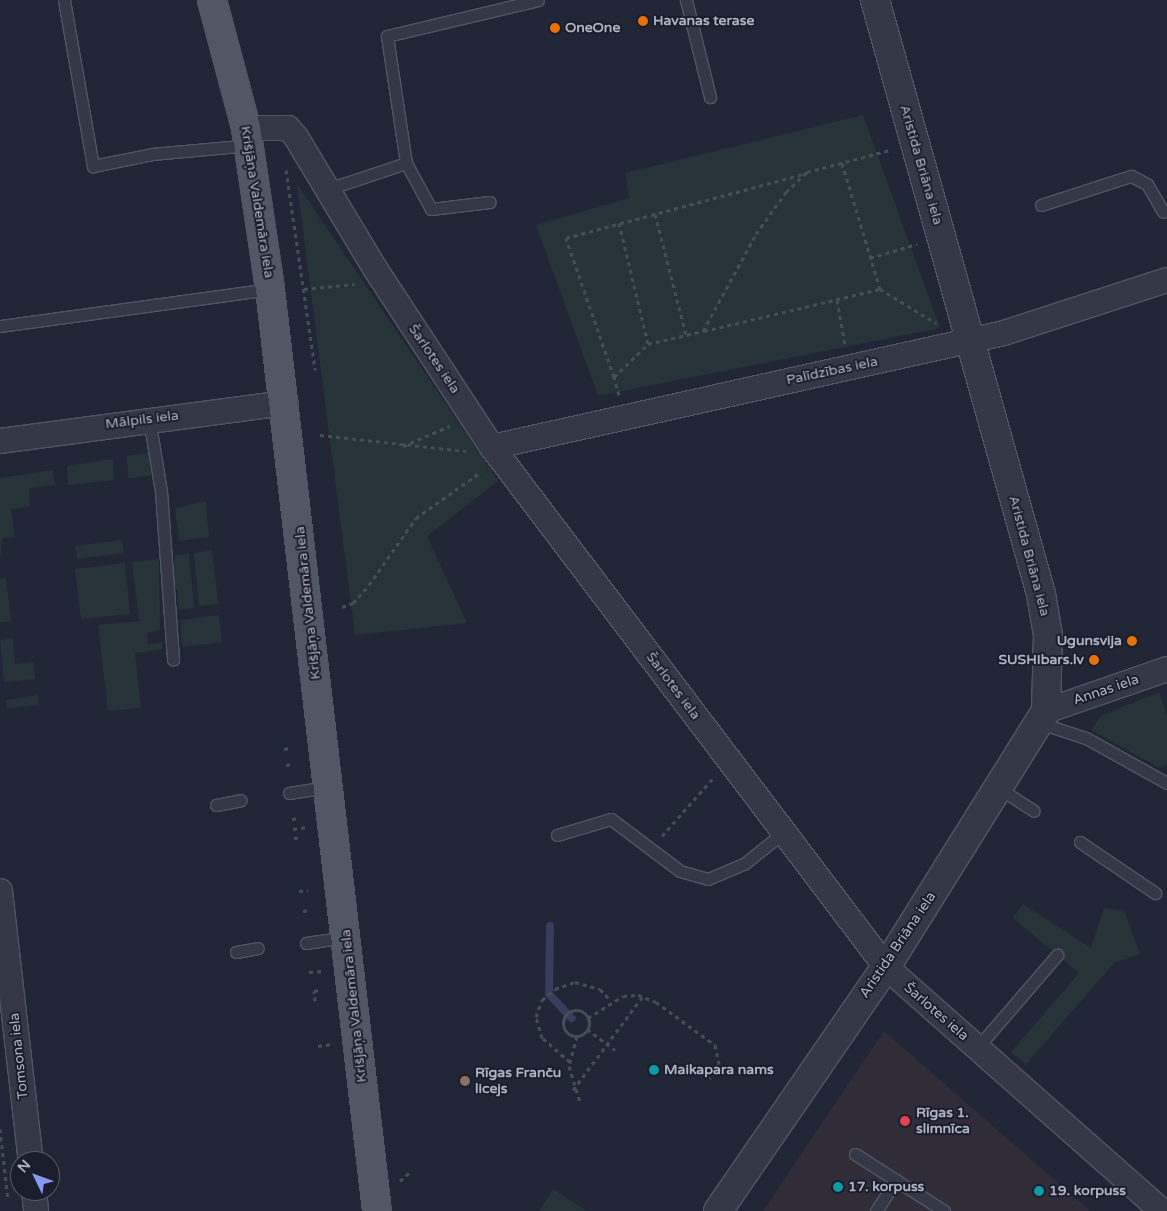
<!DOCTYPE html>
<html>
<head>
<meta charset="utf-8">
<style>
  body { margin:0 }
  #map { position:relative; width:1167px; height:1211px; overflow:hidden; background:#212636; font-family:"Varela Round",sans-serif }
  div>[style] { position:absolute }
  .medical>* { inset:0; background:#302c38 }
  .green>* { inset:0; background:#26343a }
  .stream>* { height:8px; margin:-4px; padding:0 4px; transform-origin:4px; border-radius:4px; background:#363e5c }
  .path>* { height:3px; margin-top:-1.5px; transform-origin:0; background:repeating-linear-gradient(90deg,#425056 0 4px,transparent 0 8px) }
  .path>.ring { margin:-1.5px; padding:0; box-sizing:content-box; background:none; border:3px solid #425056; border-radius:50% }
  .roads { filter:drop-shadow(1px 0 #525564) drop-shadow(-1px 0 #525564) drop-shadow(0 1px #525564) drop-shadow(0 -1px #525564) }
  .service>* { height:11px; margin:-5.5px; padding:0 5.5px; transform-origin:5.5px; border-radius:5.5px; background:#343846 }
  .minor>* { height:24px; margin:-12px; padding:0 12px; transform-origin:12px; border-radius:12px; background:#343846 }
  .tertiary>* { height:28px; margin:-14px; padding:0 14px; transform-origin:14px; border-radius:14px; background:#343846 }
  .primary>* { height:28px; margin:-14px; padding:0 14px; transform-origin:14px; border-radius:14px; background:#525766 }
  .dots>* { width:14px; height:14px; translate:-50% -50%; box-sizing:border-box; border:2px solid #1a1d2b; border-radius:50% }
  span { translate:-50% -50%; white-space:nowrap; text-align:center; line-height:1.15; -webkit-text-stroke:4px #1a1d2b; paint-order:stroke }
  .poi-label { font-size:14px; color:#afb2c3; font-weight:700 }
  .left { translate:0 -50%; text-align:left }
  .right { translate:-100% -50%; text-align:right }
  .street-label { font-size:14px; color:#afb2c3 }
  .north { position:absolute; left:10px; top:1151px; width:50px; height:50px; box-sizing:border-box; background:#1a1d2b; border:1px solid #565968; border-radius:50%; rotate:312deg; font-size:14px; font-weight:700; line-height:20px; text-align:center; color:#afb2c3 }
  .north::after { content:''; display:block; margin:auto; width:18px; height:22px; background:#8699f1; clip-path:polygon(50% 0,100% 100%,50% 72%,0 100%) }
</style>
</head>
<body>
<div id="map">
  <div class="medical">
    <i style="clip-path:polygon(884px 1031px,1090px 1211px,763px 1211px)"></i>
  </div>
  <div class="green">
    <i style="clip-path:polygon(863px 115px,940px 328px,598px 396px,536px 225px,629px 198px,625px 173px)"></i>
    <i style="clip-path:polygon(297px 184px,498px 481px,427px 536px,467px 623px,355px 635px)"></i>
    <i style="clip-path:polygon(149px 453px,151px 476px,128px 478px,127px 456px)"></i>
    <i style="clip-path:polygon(113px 459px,114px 480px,68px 485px,67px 466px)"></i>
    <i style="clip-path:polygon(53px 470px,55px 485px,29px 488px,30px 506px,11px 509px,15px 537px,2px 538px,0 561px,0 478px)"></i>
    <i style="clip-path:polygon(206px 501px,209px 537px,179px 541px,175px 508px)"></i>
    <i style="clip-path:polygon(122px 540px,124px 553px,77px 559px,75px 546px)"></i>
    <i style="clip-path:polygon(212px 550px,218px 604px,199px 606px,194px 553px)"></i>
    <i style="clip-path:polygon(189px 554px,194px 608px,178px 610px,178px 589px,172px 590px,175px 555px)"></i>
    <i style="clip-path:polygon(159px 559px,160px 630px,147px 633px,148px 644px,162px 642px,163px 649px,135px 653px,141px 708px,108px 711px,98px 625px,139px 621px,132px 562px)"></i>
    <i style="clip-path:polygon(125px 563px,130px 614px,81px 619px,75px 569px)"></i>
    <i style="clip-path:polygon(6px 578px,11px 621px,0 622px,0 579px)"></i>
    <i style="clip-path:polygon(219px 615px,222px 642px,182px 647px,180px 620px)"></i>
    <i style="clip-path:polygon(13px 638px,15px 664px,33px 662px,35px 679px,4px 682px,0 640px)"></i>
    <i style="clip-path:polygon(1159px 692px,1167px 716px,1167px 764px,1160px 768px,1091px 730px,1101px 716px)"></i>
    <i style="clip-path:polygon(38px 695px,39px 705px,7px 708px,6px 700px)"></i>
    <i style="clip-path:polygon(1023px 904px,1091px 948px,1104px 908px,1124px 911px,1140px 954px,1114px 963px,1026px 1064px,1011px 1052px,1079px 973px,1013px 918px)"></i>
    <i style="clip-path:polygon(553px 1189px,587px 1211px,539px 1211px)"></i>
  </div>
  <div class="stream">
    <i style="left:550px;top:926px;width:68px;rotate:90.8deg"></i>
    <i style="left:549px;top:994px;width:33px;rotate:47deg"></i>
  </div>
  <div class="path">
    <i style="left:842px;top:163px;width:132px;rotate:73.2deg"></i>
    <i style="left:880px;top:289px;width:66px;rotate:31.3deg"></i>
    <i style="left:286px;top:170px;width:202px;rotate:81.7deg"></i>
    <i style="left:655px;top:214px;width:125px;rotate:75.6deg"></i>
    <i style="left:619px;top:223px;width:124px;rotate:76.5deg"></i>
    <i style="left:870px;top:258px;width:49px;rotate:-16.6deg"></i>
    <i style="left:304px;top:289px;width:51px;rotate:-5.6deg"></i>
    <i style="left:837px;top:300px;width:46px;rotate:79.9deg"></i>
    <i style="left:704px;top:331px;width:181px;rotate:-13.4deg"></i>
    <i style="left:614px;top:377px;width:147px;rotate:-109.1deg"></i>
    <i style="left:566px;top:238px;width:250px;rotate:-15.1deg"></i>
    <i style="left:619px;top:395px;width:19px;rotate:-106deg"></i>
    <i style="left:614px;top:377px;width:47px;rotate:-44.1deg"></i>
    <i style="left:648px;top:344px;width:57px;rotate:-13.3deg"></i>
    <i style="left:703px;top:331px;width:111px;rotate:-61.3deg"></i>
    <i style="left:756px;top:234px;width:52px;rotate:-54.5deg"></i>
    <i style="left:786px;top:192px;width:29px;rotate:-44deg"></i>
    <i style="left:807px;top:172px;width:86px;rotate:-14.8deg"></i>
    <i style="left:320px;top:435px;width:147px;rotate:6.3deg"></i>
    <i style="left:403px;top:446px;width:51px;rotate:-23.1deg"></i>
    <i style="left:342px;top:607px;width:12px;rotate:-20deg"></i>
    <i style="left:353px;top:603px;width:24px;rotate:-48deg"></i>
    <i style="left:369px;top:585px;width:82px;rotate:-55deg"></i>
    <i style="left:416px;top:518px;width:80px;rotate:-35.3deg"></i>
    <i style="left:284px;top:749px;width:8px;rotate:-7deg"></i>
    <i style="left:286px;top:765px;width:7px;rotate:-8deg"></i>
    <i style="left:292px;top:819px;width:8px;rotate:-7deg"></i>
    <i style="left:293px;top:829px;width:15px;rotate:-8deg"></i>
    <i style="left:662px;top:836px;width:79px;rotate:-48.6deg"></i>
    <i style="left:294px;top:838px;width:8px;rotate:-7deg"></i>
    <i style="left:299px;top:891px;width:9px;rotate:-6deg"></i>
    <i style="left:303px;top:911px;width:7px;rotate:-8deg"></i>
    <i style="left:309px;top:972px;width:15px;rotate:-4deg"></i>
    <i style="left:315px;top:1001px;width:10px;rotate:-96deg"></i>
    <i style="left:314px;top:991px;width:5px;rotate:-11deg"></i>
    <i class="ring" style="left:563px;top:1010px;width:23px;height:23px"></i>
    <i style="left:588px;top:1018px;width:41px;rotate:-32.2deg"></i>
    <i style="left:623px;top:996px;width:15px;rotate:-4deg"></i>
    <i style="left:638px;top:995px;width:19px;rotate:21deg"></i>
    <i style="left:656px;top:1002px;width:73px;rotate:36.1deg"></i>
    <i style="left:715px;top:1045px;width:19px;rotate:78deg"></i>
    <i style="left:719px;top:1064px;width:17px;rotate:121deg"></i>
    <i style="left:587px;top:1029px;width:35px;rotate:37deg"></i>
    <i style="left:577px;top:1036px;width:31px;rotate:105deg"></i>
    <i style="left:569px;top:1066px;width:37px;rotate:73deg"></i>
    <i style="left:318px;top:1046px;width:14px;rotate:-8deg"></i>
    <i style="left:570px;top:1062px;width:37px;rotate:-139deg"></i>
    <i style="left:542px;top:1038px;width:22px;rotate:-106deg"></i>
    <i style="left:536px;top:1017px;width:18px;rotate:-71deg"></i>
    <i style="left:542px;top:1000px;width:17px;rotate:-40deg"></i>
    <i style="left:555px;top:989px;width:21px;rotate:-19deg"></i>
    <i style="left:575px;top:982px;width:26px;rotate:16deg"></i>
    <i style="left:600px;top:989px;width:16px;rotate:47deg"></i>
    <i style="left:573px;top:1090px;width:117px;rotate:-53.3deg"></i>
    <i style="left:0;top:1129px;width:71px;rotate:83.6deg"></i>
    <i style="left:400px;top:1181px;width:13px;rotate:-42deg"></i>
  </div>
  <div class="roads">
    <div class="service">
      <i style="left:64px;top:0;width:169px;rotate:80.1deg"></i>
      <i style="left:93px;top:166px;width:60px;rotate:-11.5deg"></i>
      <i style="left:152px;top:154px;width:98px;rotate:-5.2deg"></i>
      <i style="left:686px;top:0;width:100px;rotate:76.1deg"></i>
      <i style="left:406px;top:163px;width:52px;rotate:61.5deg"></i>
      <i style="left:431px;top:209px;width:59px;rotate:-6.8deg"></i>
      <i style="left:328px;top:189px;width:82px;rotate:-18.4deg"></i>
      <i style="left:406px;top:163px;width:128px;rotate:-98.5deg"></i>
      <i style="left:387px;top:36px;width:155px;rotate:-13.4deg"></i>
      <i style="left:1041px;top:205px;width:95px;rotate:-17.9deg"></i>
      <i style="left:1131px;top:176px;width:18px;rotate:27deg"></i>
      <i style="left:1147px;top:184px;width:32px;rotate:60deg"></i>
      <i style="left:0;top:326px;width:273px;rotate:-7.8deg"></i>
      <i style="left:149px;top:418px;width:74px;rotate:80.7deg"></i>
      <i style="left:161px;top:491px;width:169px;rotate:85.9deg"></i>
      <i style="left:1040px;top:723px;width:48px;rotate:18.1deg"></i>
      <i style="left:1086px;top:738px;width:93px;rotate:29.1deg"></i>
      <i style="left:1000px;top:789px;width:40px;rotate:32.9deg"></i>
      <i style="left:289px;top:793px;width:38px;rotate:-9deg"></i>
      <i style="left:216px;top:805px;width:25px;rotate:-11deg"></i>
      <i style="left:557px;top:835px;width:56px;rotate:-16.5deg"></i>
      <i style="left:611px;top:819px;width:86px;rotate:37deg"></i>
      <i style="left:680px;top:871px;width:29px;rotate:16deg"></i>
      <i style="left:708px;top:879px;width:39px;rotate:-23deg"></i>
      <i style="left:744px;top:864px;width:51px;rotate:-38.7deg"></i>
      <i style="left:1080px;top:842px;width:91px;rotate:34.2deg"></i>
      <i style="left:306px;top:943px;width:40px;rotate:-8.5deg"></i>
      <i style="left:236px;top:952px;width:22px;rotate:-10deg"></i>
      <i style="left:977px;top:1048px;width:123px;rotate:-49.3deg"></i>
      <i style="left:855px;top:1154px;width:106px;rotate:32.6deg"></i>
      <i style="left:876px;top:1211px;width:37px;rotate:-57deg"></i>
    </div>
    <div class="minor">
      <i style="left:246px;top:128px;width:42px"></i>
      <i style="left:288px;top:128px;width:12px;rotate:48deg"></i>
      <i style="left:296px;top:137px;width:155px;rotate:59deg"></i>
      <i style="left:376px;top:270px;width:212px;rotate:56.8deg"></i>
      <i style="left:492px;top:447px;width:652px;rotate:52.85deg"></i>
      <i style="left:886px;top:967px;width:368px;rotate:41.5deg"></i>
      <i style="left:0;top:441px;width:288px;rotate:-7.6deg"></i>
      <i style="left:492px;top:447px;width:525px;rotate:-12.55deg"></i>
      <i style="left:1004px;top:333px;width:171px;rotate:-18deg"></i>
      <i style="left:1046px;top:711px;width:128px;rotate:-19.1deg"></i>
      <i style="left:0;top:891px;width:272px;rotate:83.5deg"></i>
      <i style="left:34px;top:1191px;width:20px;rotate:84deg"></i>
    </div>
    <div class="tertiary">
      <i style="left:718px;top:1211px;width:296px;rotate:-55.5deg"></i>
      <i style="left:886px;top:967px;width:302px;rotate:-58deg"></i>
      <i style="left:1046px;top:711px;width:76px;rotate:-88.5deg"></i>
      <i style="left:1048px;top:635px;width:42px;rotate:-99.7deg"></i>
      <i style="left:1041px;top:594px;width:617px;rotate:-105.61deg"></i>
    </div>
    <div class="primary">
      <i style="left:212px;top:0;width:132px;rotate:75.1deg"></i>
      <i style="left:246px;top:128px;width:163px;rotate:81.5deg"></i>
      <i style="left:270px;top:289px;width:928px;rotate:83.38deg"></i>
    </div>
  </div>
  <div class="dots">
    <i style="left:643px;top:21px;background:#e8710a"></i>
    <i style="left:555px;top:28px;background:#e8710a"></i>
    <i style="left:1132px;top:641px;background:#e8710a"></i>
    <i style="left:1094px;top:660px;background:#e8710a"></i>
    <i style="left:654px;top:1070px;background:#0f9aa8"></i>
    <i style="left:465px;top:1081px;background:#8d6e63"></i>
    <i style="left:905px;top:1121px;background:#e0444e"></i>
    <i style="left:838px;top:1187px;background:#0f9aa8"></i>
    <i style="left:1039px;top:1191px;background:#0f9aa8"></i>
  </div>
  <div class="poi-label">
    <span class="left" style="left:653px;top:21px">Havanas terase</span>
    <span class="left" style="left:565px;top:28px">OneOne</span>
    <span class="right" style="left:1122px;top:641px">Ugunsvija</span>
    <span class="right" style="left:1084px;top:660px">SUSHIbars.lv</span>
    <span class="left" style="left:664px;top:1070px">Maikapara nams</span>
    <span class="left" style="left:475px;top:1081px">Rīgas Franču<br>licejs</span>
    <span class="left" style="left:916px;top:1121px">Rīgas 1.<br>slimnīca</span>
    <span class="left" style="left:848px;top:1187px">17. korpuss</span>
    <span class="left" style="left:1049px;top:1191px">19. korpuss</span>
  </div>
  <div class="street-label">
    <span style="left:921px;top:165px;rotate:74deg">Aristida Briāna iela</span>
    <span style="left:257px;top:202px;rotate:81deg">Krišjāņa Valdemāra iela</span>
    <span style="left:434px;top:359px;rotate:56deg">Šarlotes iela</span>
    <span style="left:832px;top:371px;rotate:-12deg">Palīdzības iela</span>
    <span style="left:142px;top:420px;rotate:-7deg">Mālpils iela</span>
    <span style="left:1029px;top:556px;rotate:75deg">Aristida Briāna iela</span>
    <span style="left:308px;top:603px;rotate:-96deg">Krišjāņa Valdemāra iela</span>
    <span style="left:673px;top:686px;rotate:53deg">Šarlotes iela</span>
    <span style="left:1106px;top:690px;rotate:-19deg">Annas iela</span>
    <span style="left:898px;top:945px;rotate:-56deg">Aristida Briāna iela</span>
    <span style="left:354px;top:1006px;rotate:-96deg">Krišjāņa Valdemāra iela</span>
    <span style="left:936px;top:1012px;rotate:41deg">Šarlotes iela</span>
    <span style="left:19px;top:1056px;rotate:-96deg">Tomsona iela</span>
  </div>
  <div class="north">N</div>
</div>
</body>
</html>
